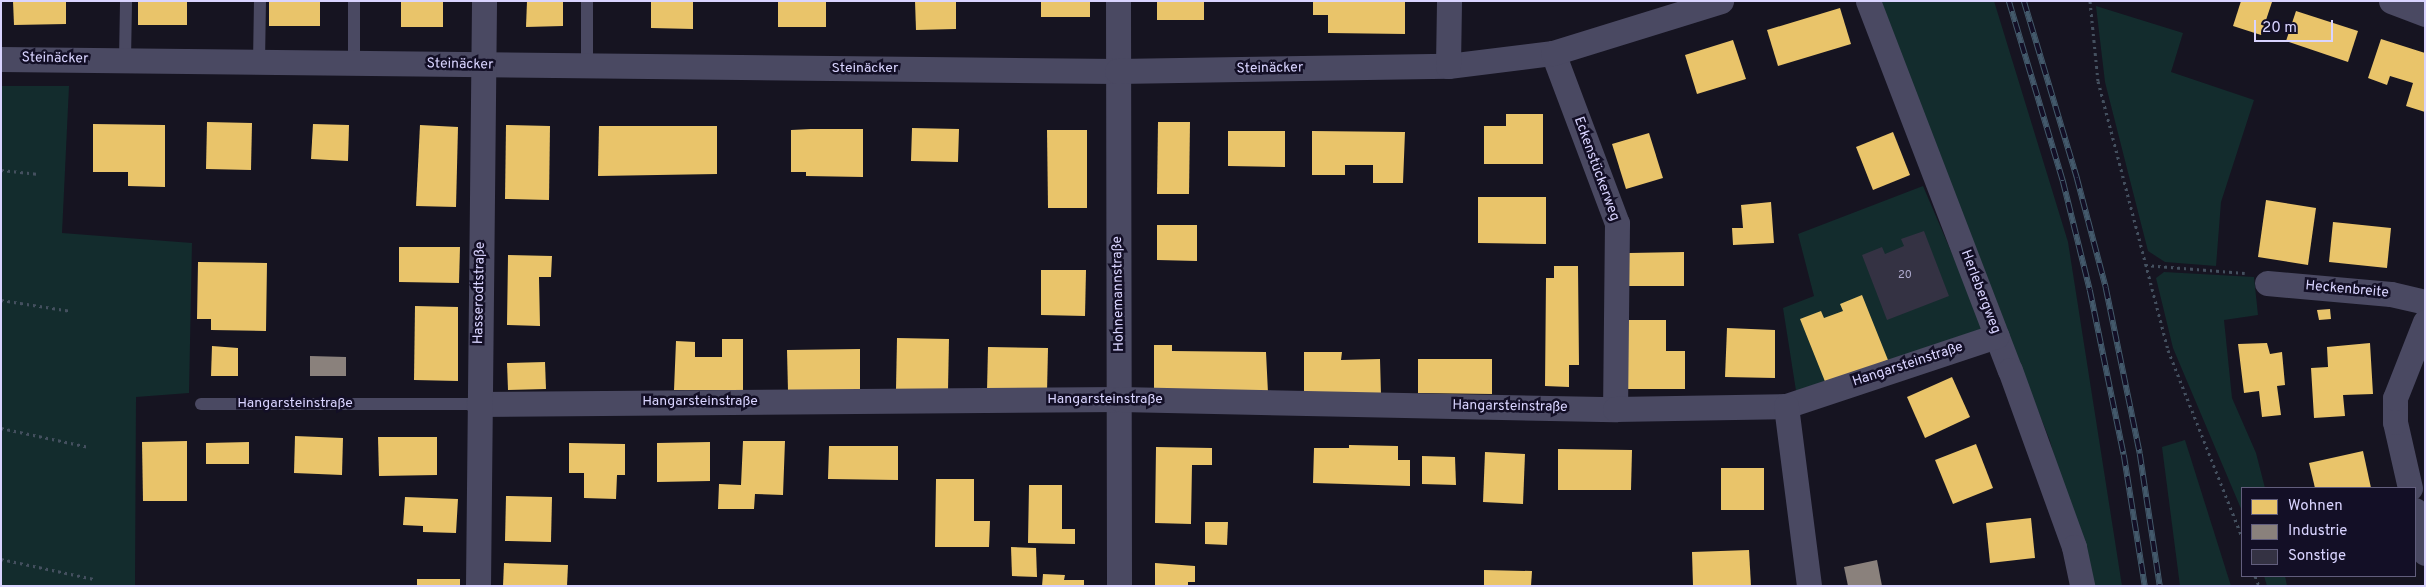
<!DOCTYPE html>
<html>
<head>
<meta charset="utf-8">
<style>
  body { margin:0 }
  #map { position:relative; width:2426px; height:587px; overflow:hidden; background:#161421; font-family:Overpass,sans-serif }
  div>[style] { position:absolute }
  .green>* { inset:0; background:#132c2d }
  .homes>* { inset:0; background:#e9c46a }
  .industry>* { inset:0; background:#8a817c }
  .building>* { inset:0; background:#343243 }
  .path>* { height:3px; margin-top:-1.5px; transform-origin:0; background:repeating-linear-gradient(90deg,#44505f 0 2.5px,transparent 0 6.5px) }
  .lane>* { height:12px; margin:-6px; padding:0 6px; transform-origin:6px; border-radius:6px; background:#4a4962 }
  .street>* { height:25px; margin:-12.5px; padding:0 12.5px; transform-origin:12.5px; border-radius:12.5px; background:#4a4962 }
  .rail>* { height:5.5px; margin-top:-2.75px; transform-origin:0; background:repeating-linear-gradient(90deg,#130f26 0 11px,#43596b 0 22px); box-sizing:border-box; border-block:1px solid #43596b }
  span { translate:-50% -50%; white-space:nowrap; text-align:center; line-height:1.15; -webkit-text-stroke:5px #130f26; paint-order:stroke }
  .number-label { font-size:11px; color:#b0acd0 }
  .number-label span { -webkit-text-stroke-width:0 }
  .street-label { font-size:14px; color:#d9d4ff }
  .frame { position:absolute; inset:0; border:2px solid #d9d4ff; pointer-events:none }
  .legend { position:absolute; left:2241px; top:487px; width:175px; height:90px; box-sizing:border-box; background:#130f26; border:1px solid #625e7d; margin:0; padding:6px 9px; list-style:none; font-size:15px; color:#d9d4ff }
  .legend li { display:flex; align-items:center; gap:10px; height:25px }
  .legend b { width:25px; border:1px solid #625e7d }
  .scale { position:absolute; left:2254px; top:20px; width:79px; height:22px; box-sizing:border-box; border:2px solid #d9d4ff; border-top:0; padding-left:6px; font-size:15px; line-height:18px; white-space:nowrap; color:#d9d4ff; -webkit-text-stroke:4px #130f26; paint-order:stroke }
</style>
</head>
<body>
<div id="map">
  <div class="green">
    <i style="clip-path:polygon(1876px 1px,1994px 1px,2068px 242px,2122px 586px,2089px 586px,2050px 441px)"></i>
    <i style="clip-path:polygon(2096px 6px,2183px 33px,2171px 72px,2254px 100px,2221px 202px,2216px 266px,2165px 262px,2148px 251px,2105px 82px)"></i>
    <i style="clip-path:polygon(1px 86px,69px 86px,62px 233px,192px 243px,189px 393px,136px 397px,135px 586px,1px 586px)"></i>
    <i style="clip-path:polygon(1923px 186px,1986px 333px,1797px 397px,1783px 308px,1814px 296px,1798px 234px)"></i>
    <i style="clip-path:polygon(2164px 272px,2254px 277px,2258px 315px,2224px 320px,2232px 398px,2256px 453px,2265px 488px,2242px 488px,2242px 511px,2173px 348px,2156px 278px)"></i>
    <i style="clip-path:polygon(2185px 440px,2231px 586px,2180px 586px,2162px 447px)"></i>
    <i style="clip-path:polygon(2264px 576px,2285px 576px,2287px 586px,2267px 586px)"></i>
  </div>
  <div class="homes">
    <i style="clip-path:polygon(13px 1px,66px 1px,66px 24px,14px 25px)"></i>
    <i style="clip-path:polygon(138px 1px,187px 1px,187px 25px,138px 25px)"></i>
    <i style="clip-path:polygon(269px 1px,320px 1px,320px 26px,269px 26px)"></i>
    <i style="clip-path:polygon(401px 1px,443px 1px,443px 27px,401px 27px)"></i>
    <i style="clip-path:polygon(527px 1px,563px 1px,563px 26px,526px 27px)"></i>
    <i style="clip-path:polygon(651px 1px,693px 1px,693px 29px,651px 28px)"></i>
    <i style="clip-path:polygon(778px 1px,826px 1px,826px 27px,778px 27px)"></i>
    <i style="clip-path:polygon(915px 1px,956px 1px,956px 29px,916px 30px)"></i>
    <i style="clip-path:polygon(1041px 1px,1090px 1px,1090px 17px,1041px 17px)"></i>
    <i style="clip-path:polygon(1157px 1px,1204px 1px,1204px 20px,1157px 20px)"></i>
    <i style="clip-path:polygon(1313px 1px,1405px 1px,1405px 34px,1328px 33px,1328px 15px,1313px 15px)"></i>
    <i style="clip-path:polygon(2241px 1px,2272px 2px,2261px 35px,2233px 26px)"></i>
    <i style="clip-path:polygon(1840px 8px,1851px 44px,1778px 66px,1767px 30px)"></i>
    <i style="clip-path:polygon(2296px 11px,2358px 31px,2348px 62px,2286px 41px)"></i>
    <i style="clip-path:polygon(2381px 39px,2425px 53px,2425px 112px,2406px 106px,2413px 83px,2390px 76px,2387px 85px,2368px 78px)"></i>
    <i style="clip-path:polygon(1733px 40px,1746px 79px,1697px 94px,1685px 55px)"></i>
    <i style="clip-path:polygon(1506px 114px,1543px 114px,1543px 164px,1484px 164px,1484px 126px,1506px 126px)"></i>
    <i style="clip-path:polygon(207px 122px,252px 123px,251px 170px,206px 169px)"></i>
    <i style="clip-path:polygon(1158px 122px,1190px 122px,1189px 194px,1157px 194px)"></i>
    <i style="clip-path:polygon(93px 124px,165px 125px,165px 187px,128px 186px,128px 172px,93px 172px)"></i>
    <i style="clip-path:polygon(313px 124px,349px 125px,348px 161px,311px 159px)"></i>
    <i style="clip-path:polygon(420px 125px,458px 127px,456px 207px,416px 206px)"></i>
    <i style="clip-path:polygon(506px 125px,550px 126px,549px 200px,505px 199px)"></i>
    <i style="clip-path:polygon(599px 126px,717px 126px,717px 174px,598px 176px)"></i>
    <i style="clip-path:polygon(912px 128px,959px 129px,958px 162px,911px 161px)"></i>
    <i style="clip-path:polygon(811px 129px,863px 129px,863px 177px,806px 176px,806px 172px,791px 172px,791px 130px)"></i>
    <i style="clip-path:polygon(1047px 130px,1087px 130px,1087px 208px,1048px 208px)"></i>
    <i style="clip-path:polygon(1228px 131px,1285px 131px,1285px 167px,1228px 166px)"></i>
    <i style="clip-path:polygon(1312px 131px,1405px 132px,1403px 183px,1373px 183px,1373px 165px,1345px 165px,1345px 175px,1312px 175px)"></i>
    <i style="clip-path:polygon(1893px 132px,1910px 175px,1873px 190px,1856px 147px)"></i>
    <i style="clip-path:polygon(1649px 133px,1663px 178px,1626px 189px,1612px 144px)"></i>
    <i style="clip-path:polygon(1478px 197px,1546px 197px,1546px 244px,1478px 243px)"></i>
    <i style="clip-path:polygon(2266px 200px,2316px 208px,2308px 265px,2258px 257px)"></i>
    <i style="clip-path:polygon(1771px 202px,1774px 243px,1733px 245px,1732px 228px,1743px 228px,1741px 205px)"></i>
    <i style="clip-path:polygon(2333px 222px,2391px 228px,2387px 268px,2329px 262px)"></i>
    <i style="clip-path:polygon(1157px 225px,1197px 225px,1197px 261px,1157px 260px)"></i>
    <i style="clip-path:polygon(399px 247px,460px 247px,459px 283px,399px 282px)"></i>
    <i style="clip-path:polygon(1684px 252px,1684px 286px,1629px 286px,1629px 253px)"></i>
    <i style="clip-path:polygon(508px 255px,552px 256px,551px 277px,539px 277px,540px 326px,507px 325px)"></i>
    <i style="clip-path:polygon(198px 262px,267px 263px,266px 331px,211px 330px,211px 319px,197px 319px)"></i>
    <i style="clip-path:polygon(1554px 266px,1578px 266px,1579px 365px,1569px 365px,1569px 387px,1545px 386px,1546px 278px,1554px 278px)"></i>
    <i style="clip-path:polygon(1041px 270px,1086px 270px,1085px 316px,1041px 315px)"></i>
    <i style="clip-path:polygon(1862px 295px,1888px 360px,1826px 384px,1800px 319px,1821px 311px,1824px 318px,1843px 311px,1840px 304px)"></i>
    <i style="clip-path:polygon(415px 306px,458px 307px,458px 381px,414px 380px)"></i>
    <i style="clip-path:polygon(2330px 309px,2331px 319px,2319px 320px,2317px 310px)"></i>
    <i style="clip-path:polygon(1628px 320px,1666px 320px,1666px 351px,1685px 351px,1685px 389px,1628px 389px)"></i>
    <i style="clip-path:polygon(1727px 328px,1775px 330px,1775px 378px,1725px 377px)"></i>
    <i style="clip-path:polygon(897px 338px,949px 339px,948px 390px,896px 389px)"></i>
    <i style="clip-path:polygon(722px 339px,743px 339px,743px 390px,674px 390px,676px 341px,695px 342px,695px 357px,722px 357px)"></i>
    <i style="clip-path:polygon(2267px 343px,2270px 354px,2282px 352px,2285px 385px,2277px 386px,2281px 415px,2262px 417px,2259px 391px,2244px 393px,2238px 344px)"></i>
    <i style="clip-path:polygon(2370px 343px,2373px 394px,2343px 395px,2345px 416px,2314px 418px,2311px 368px,2328px 367px,2327px 347px)"></i>
    <i style="clip-path:polygon(1154px 345px,1172px 345px,1172px 351px,1266px 352px,1268px 393px,1154px 392px)"></i>
    <i style="clip-path:polygon(212px 346px,238px 348px,238px 376px,211px 376px)"></i>
    <i style="clip-path:polygon(988px 347px,1048px 348px,1047px 392px,987px 391px)"></i>
    <i style="clip-path:polygon(860px 349px,860px 390px,788px 391px,787px 350px)"></i>
    <i style="clip-path:polygon(1304px 352px,1342px 352px,1341px 360px,1380px 359px,1381px 395px,1304px 395px)"></i>
    <i style="clip-path:polygon(1418px 359px,1492px 359px,1492px 394px,1418px 393px)"></i>
    <i style="clip-path:polygon(545px 362px,546px 389px,508px 390px,507px 363px)"></i>
    <i style="clip-path:polygon(1952px 377px,1970px 417px,1925px 438px,1907px 397px)"></i>
    <i style="clip-path:polygon(295px 436px,343px 438px,342px 475px,294px 473px)"></i>
    <i style="clip-path:polygon(378px 437px,437px 437px,437px 475px,379px 476px)"></i>
    <i style="clip-path:polygon(187px 441px,187px 501px,143px 501px,142px 442px)"></i>
    <i style="clip-path:polygon(743px 441px,785px 441px,783px 495px,755px 494px,754px 509px,718px 509px,719px 484px,741px 485px)"></i>
    <i style="clip-path:polygon(249px 442px,249px 464px,206px 464px,206px 443px)"></i>
    <i style="clip-path:polygon(710px 442px,710px 481px,657px 482px,657px 443px)"></i>
    <i style="clip-path:polygon(569px 443px,625px 444px,625px 475px,617px 475px,616px 499px,584px 498px,584px 473px,569px 473px)"></i>
    <i style="clip-path:polygon(1976px 444px,1993px 488px,1953px 504px,1935px 460px)"></i>
    <i style="clip-path:polygon(1349px 445px,1398px 446px,1398px 460px,1410px 460px,1410px 486px,1313px 483px,1314px 448px,1349px 448px)"></i>
    <i style="clip-path:polygon(829px 446px,898px 446px,898px 480px,828px 479px)"></i>
    <i style="clip-path:polygon(1156px 447px,1212px 448px,1212px 465px,1192px 465px,1191px 524px,1155px 523px)"></i>
    <i style="clip-path:polygon(1558px 449px,1632px 450px,1631px 490px,1558px 490px)"></i>
    <i style="clip-path:polygon(2363px 451px,2371px 488px,2315px 488px,2309px 463px)"></i>
    <i style="clip-path:polygon(1485px 452px,1525px 454px,1523px 504px,1483px 502px)"></i>
    <i style="clip-path:polygon(1422px 456px,1455px 457px,1456px 485px,1422px 484px)"></i>
    <i style="clip-path:polygon(1721px 468px,1764px 468px,1764px 510px,1721px 510px)"></i>
    <i style="clip-path:polygon(936px 479px,974px 479px,974px 521px,990px 521px,989px 547px,935px 547px)"></i>
    <i style="clip-path:polygon(1029px 485px,1062px 485px,1062px 529px,1075px 529px,1075px 544px,1028px 543px)"></i>
    <i style="clip-path:polygon(506px 496px,552px 497px,551px 542px,505px 541px)"></i>
    <i style="clip-path:polygon(405px 497px,458px 499px,456px 533px,423px 532px,423px 526px,403px 525px)"></i>
    <i style="clip-path:polygon(2031px 518px,2035px 558px,1990px 563px,1986px 523px)"></i>
    <i style="clip-path:polygon(1205px 522px,1228px 522px,1227px 545px,1205px 544px)"></i>
    <i style="clip-path:polygon(1011px 547px,1036px 548px,1037px 577px,1012px 576px)"></i>
    <i style="clip-path:polygon(1749px 550px,1751px 586px,1693px 586px,1692px 552px)"></i>
    <i style="clip-path:polygon(504px 563px,568px 565px,567px 586px,503px 586px)"></i>
    <i style="clip-path:polygon(1155px 563px,1195px 566px,1195px 582px,1188px 582px,1188px 586px,1155px 586px)"></i>
    <i style="clip-path:polygon(1484px 570px,1532px 571px,1531px 586px,1484px 586px)"></i>
    <i style="clip-path:polygon(1043px 574px,1065px 575px,1064px 580px,1084px 580px,1084px 586px,1042px 586px)"></i>
    <i style="clip-path:polygon(417px 579px,460px 579px,460px 586px,417px 586px)"></i>
  </div>
  <div class="industry">
    <i style="clip-path:polygon(310px 356px,346px 357px,346px 376px,310px 376px)"></i>
    <i style="clip-path:polygon(1877px 560px,1882px 586px,1848px 586px,1844px 567px)"></i>
  </div>
  <div class="building">
    <i style="clip-path:polygon(1924px 231px,1949px 296px,1887px 320px,1862px 255px,1882px 247px,1885px 254px,1904px 246px,1901px 239px)"></i>
  </div>
  <div class="path">
    <i style="left:2090px;top:1px;width:80px;rotate:84.3deg"></i>
    <i style="left:2098px;top:81px;width:278px;rotate:75.4deg"></i>
    <i style="left:2168px;top:350px;width:201px;rotate:68.4deg"></i>
    <i style="left:1px;top:170px;width:38px;rotate:6deg"></i>
    <i style="left:2145px;top:265px;width:100px;rotate:4.6deg"></i>
    <i style="left:1px;top:300px;width:71px;rotate:8.9deg"></i>
    <i style="left:1px;top:428px;width:90px;rotate:12.2deg"></i>
    <i style="left:1px;top:559px;width:95px;rotate:12.1deg"></i>
    <i style="left:2255px;top:576px;width:11px;rotate:68deg"></i>
  </div>
  <div class="lane">
    <i style="left:354px;top:1px;width:63px;rotate:90deg"></i>
    <i style="left:587px;top:1px;width:66px;rotate:90deg"></i>
    <i style="left:125px;top:60px;width:59px;rotate:-89deg"></i>
    <i style="left:259px;top:63px;width:62px;rotate:-89.1deg"></i>
    <i style="left:201px;top:404px;width:277px"></i>
  </div>
  <div class="street">
    <i style="left:1118px;top:1px;width:585px;rotate:89.9deg"></i>
    <i style="left:1868px;top:1px;width:395px;rotate:69deg"></i>
    <i style="left:2010px;top:370px;width:188px;rotate:70.1deg"></i>
    <i style="left:2074px;top:547px;width:40px;rotate:78deg"></i>
    <i style="left:2391px;top:1px;width:36px;rotate:21deg"></i>
    <i style="left:1553px;top:53px;width:182px;rotate:69.4deg"></i>
    <i style="left:1617px;top:223px;width:186px;rotate:90.6deg"></i>
    <i style="left:1px;top:59px;width:1116px;rotate:0.62deg"></i>
    <i style="left:1117px;top:71px;width:331px;rotate:-0.9deg"></i>
    <i style="left:1448px;top:66px;width:106px;rotate:-7.1deg"></i>
    <i style="left:1553px;top:53px;width:176px;rotate:-17.2deg"></i>
    <i style="left:1448px;top:66px;width:65px;rotate:-89.1deg"></i>
    <i style="left:2267px;top:283px;width:124px;rotate:5.1deg"></i>
    <i style="left:2391px;top:294px;width:35px;rotate:13deg"></i>
    <i style="left:478px;top:404px;width:642px;rotate:-0.45deg"></i>
    <i style="left:1120px;top:399px;width:495px;rotate:1.2deg"></i>
    <i style="left:1615px;top:409px;width:171px;rotate:-1deg"></i>
    <i style="left:1786px;top:406px;width:222px;rotate:-18.4deg"></i>
    <i style="left:1786px;top:406px;width:181px;rotate:82.7deg"></i>
    <i style="left:2410px;top:488px;width:68px;rotate:-102.8deg"></i>
    <i style="left:2395px;top:422px;width:24px;rotate:-90deg"></i>
    <i style="left:2395px;top:398px;width:82px;rotate:-68.5deg"></i>
    <i style="left:2415px;top:510px;width:44px;rotate:76.9deg"></i>
    <i style="left:478px;top:586px;width:585px;rotate:-89.41deg"></i>
  </div>
  <div class="rail">
    <i style="left:2009px;top:1px;width:188px;rotate:73.3deg"></i>
    <i style="left:2063px;top:181px;width:112px;rotate:76.1deg"></i>
    <i style="left:2090px;top:290px;width:168px;rotate:78.4deg"></i>
    <i style="left:2124px;top:455px;width:133px;rotate:80.9deg"></i>
    <i style="left:2024px;top:1px;width:185px;rotate:73.3deg"></i>
    <i style="left:2077px;top:178px;width:114px;rotate:75.2deg"></i>
    <i style="left:2106px;top:288px;width:169px;rotate:78.4deg"></i>
    <i style="left:2140px;top:454px;width:134px;rotate:81.4deg"></i>
  </div>
  <div class="number-label">
    <span style="left:1905px;top:275px">20</span>
  </div>
  <div class="street-label">
    <span style="left:55px;top:59px;rotate:1deg">Steinäcker</span>
    <span style="left:460px;top:65px;rotate:1deg">Steinäcker</span>
    <span style="left:865px;top:69px">Steinäcker</span>
    <span style="left:1270px;top:69px;rotate:-1deg">Steinäcker</span>
    <span style="left:1596px;top:169px;rotate:70deg">Eckenstückerweg</span>
    <span style="left:2347px;top:290px;rotate:5deg">Heckenbreite</span>
    <span style="left:1980px;top:292px;rotate:69deg">Herlebergweg</span>
    <span style="left:480px;top:293px;rotate:-89deg">Hasserodtstraße</span>
    <span style="left:1119px;top:294px;rotate:-91deg">Hohnemannstraße</span>
    <span style="left:1908px;top:365px;rotate:-18deg">Hangarsteinstraße</span>
    <span style="left:1105px;top:400px">Hangarsteinstraße</span>
    <span style="left:700px;top:402px">Hangarsteinstraße</span>
    <span style="left:295px;top:404px">Hangarsteinstraße</span>
    <span style="left:1510px;top:407px;rotate:1deg">Hangarsteinstraße</span>
  </div>
  <div class="frame"></div>
  <ul class="legend">
  <li><b style="height:14px;background:#e9c46a"></b>Wohnen</li>
  <li><b style="height:14px;background:#8a817c"></b>Industrie</li>
  <li><b style="height:14px;background:#343243"></b>Sonstige</li>
  </ul>
  <div class="scale">20 m</div>
</div>
</body>
</html>
